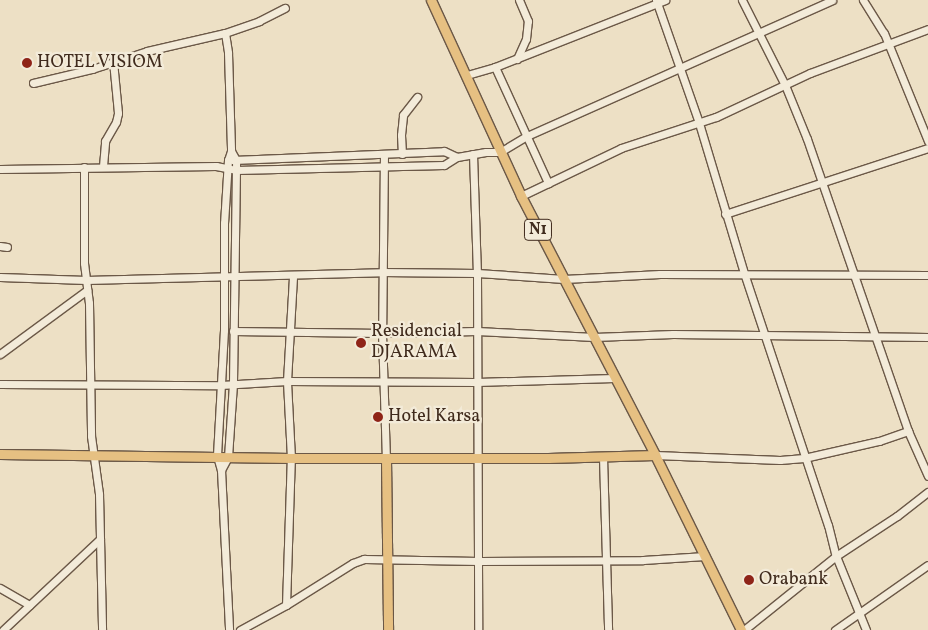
<!DOCTYPE html>
<html>
<head>
<meta charset="utf-8">
<style>
  body { margin:0 }
  #map { position:relative; width:928px; height:630px; overflow:hidden; background:#ede0c5; font-family:Vollkorn,serif }
  div>[style] { position:absolute }
  .roads { filter:drop-shadow(1px 0 #6b5847) drop-shadow(-1px 0 #6b5847) drop-shadow(0 1px #6b5847) drop-shadow(0 -1px #6b5847) }
  .minor>* { height:7px; margin:-3.5px; padding:0 3.5px; transform-origin:3.5px; border-radius:3.5px; background:#f3ebd9 }
  .major>* { height:9px; margin:-4.5px; padding:0 4.5px; transform-origin:4.5px; border-radius:4.5px; background:#e6c082 }
  .dots>* { width:14px; height:14px; translate:-50% -50%; box-sizing:border-box; border:2px solid #f3ebd9; border-radius:50% }
  span { translate:-50% -50%; white-space:nowrap; text-align:center; line-height:1.15; -webkit-text-stroke:4.5px #f3ebd9; paint-order:stroke }
  .shield-label span { padding:1px 4px; background:#f3ebd9; border:1px solid; border-radius:4px; -webkit-text-stroke-width:0 }
  .shield-label { font-size:16px; color:#402b1d; font-weight:700 }
  .poi-label { font-size:18px; color:#402b1d }
  .left { translate:0 -50%; text-align:left }
</style>
</head>
<body>
<div id="map">
  <div class="roads">
    <div class="minor">
      <i style="left:656px;top:0;width:130px;rotate:70.7deg"></i>
      <i style="left:699px;top:123px;width:157px;rotate:73.3deg"></i>
      <i style="left:744px;top:273px;width:266px;rotate:71.6deg"></i>
      <i style="left:828px;top:525px;width:32px;rotate:76deg"></i>
      <i style="left:836px;top:556px;width:80px;rotate:67.9deg"></i>
      <i style="left:742px;top:0;width:95px;rotate:63.2deg"></i>
      <i style="left:785px;top:85px;width:58px;rotate:67.8deg"></i>
      <i style="left:807px;top:139px;width:309px;rotate:70.9deg"></i>
      <i style="left:908px;top:431px;width:49px;rotate:66deg"></i>
      <i style="left:863px;top:0;width:39px;rotate:58deg"></i>
      <i style="left:884px;top:33px;width:117px;rotate:67.8deg"></i>
      <i style="left:225px;top:33px;width:20px;rotate:81deg"></i>
      <i style="left:228px;top:53px;width:98px;rotate:88.2deg"></i>
      <i style="left:231px;top:151px;width:9px;rotate:108deg"></i>
      <i style="left:228px;top:160px;width:63px;rotate:93.6deg"></i>
      <i style="left:224px;top:223px;width:107px;rotate:90deg"></i>
      <i style="left:224px;top:330px;width:126px;rotate:93.2deg"></i>
      <i style="left:217px;top:456px;width:15px;rotate:74deg"></i>
      <i style="left:221px;top:470px;width:160px;rotate:87.1deg"></i>
      <i style="left:517px;top:59px;width:22px;rotate:-66deg"></i>
      <i style="left:526px;top:39px;width:18px;rotate:-84deg"></i>
      <i style="left:528px;top:21px;width:23px;rotate:-113deg"></i>
      <i style="left:495px;top:67px;width:128px;rotate:65.4deg"></i>
      <i style="left:467px;top:75px;width:29px;rotate:-16deg"></i>
      <i style="left:495px;top:67px;width:183px;rotate:-21.5deg"></i>
      <i style="left:33px;top:83px;width:61px;rotate:-13.3deg"></i>
      <i style="left:92px;top:69px;width:58px;rotate:-18.1deg"></i>
      <i style="left:147px;top:51px;width:80px;rotate:-13deg"></i>
      <i style="left:225px;top:33px;width:36px;rotate:-19deg"></i>
      <i style="left:259px;top:21px;width:29px;rotate:-27deg"></i>
      <i style="left:384px;top:154px;width:179px;rotate:90.6deg"></i>
      <i style="left:382px;top:333px;width:125px;rotate:88.2deg"></i>
      <i style="left:402px;top:154px;width:19px;rotate:-93deg"></i>
      <i style="left:401px;top:135px;width:20px;rotate:-84deg"></i>
      <i style="left:403px;top:115px;width:23px;rotate:-52deg"></i>
      <i style="left:473px;top:154px;width:119px;rotate:88.1deg"></i>
      <i style="left:477px;top:273px;width:357px;rotate:89.8deg"></i>
      <i style="left:233px;top:160px;width:211px;rotate:-2.4deg"></i>
      <i style="left:444px;top:151px;width:14px;rotate:25deg"></i>
      <i style="left:103px;top:166px;width:25px;rotate:-85deg"></i>
      <i style="left:105px;top:141px;width:22px;rotate:-60deg"></i>
      <i style="left:116px;top:122px;width:9px;rotate:-77deg"></i>
      <i style="left:118px;top:113px;width:52px;rotate:-95.5deg"></i>
      <i style="left:84px;top:167px;width:96px;rotate:90deg"></i>
      <i style="left:84px;top:263px;width:40px;rotate:82.9deg"></i>
      <i style="left:89px;top:303px;width:133px;rotate:89.1deg"></i>
      <i style="left:91px;top:436px;width:59px;rotate:82.1deg"></i>
      <i style="left:99px;top:494px;width:136px;rotate:88.7deg"></i>
      <i style="left:0;top:169px;width:216px;rotate:-0.8deg"></i>
      <i style="left:216px;top:166px;width:20px;rotate:11deg"></i>
      <i style="left:236px;top:170px;width:208px;rotate:-1.4deg"></i>
      <i style="left:444px;top:165px;width:15px;rotate:-32deg"></i>
      <i style="left:457px;top:157px;width:29px;rotate:-10deg"></i>
      <i style="left:486px;top:152px;width:14px"></i>
      <i style="left:500px;top:152px;width:31px;rotate:-31deg"></i>
      <i style="left:527px;top:136px;width:334px;rotate:-24deg"></i>
      <i style="left:521px;top:196px;width:111px;rotate:-25.6deg"></i>
      <i style="left:621px;top:148px;width:100px;rotate:-18.1deg"></i>
      <i style="left:716px;top:117px;width:104px;rotate:-25.1deg"></i>
      <i style="left:810px;top:73px;width:126px;rotate:-20.4deg"></i>
      <i style="left:725px;top:214px;width:213px;rotate:-18deg"></i>
      <i style="left:0;top:246px;width:7px;rotate:8deg"></i>
      <i style="left:0;top:277px;width:86px;rotate:2deg"></i>
      <i style="left:86px;top:280px;width:296px;rotate:-1.5deg"></i>
      <i style="left:382px;top:272px;width:95px;rotate:0.6deg"></i>
      <i style="left:477px;top:273px;width:87px;rotate:3.9deg"></i>
      <i style="left:564px;top:279px;width:96px;rotate:-3deg"></i>
      <i style="left:660px;top:274px;width:268px;rotate:0.2deg"></i>
      <i style="left:233px;top:331px;width:149px;rotate:0.8deg"></i>
      <i style="left:382px;top:333px;width:95px;rotate:-1.2deg"></i>
      <i style="left:477px;top:331px;width:117px;rotate:2.9deg"></i>
      <i style="left:594px;top:337px;width:79px;rotate:-2.2deg"></i>
      <i style="left:673px;top:334px;width:255px;rotate:0.7deg"></i>
      <i style="left:0;top:354px;width:108px;rotate:-36.3deg"></i>
      <i style="left:0;top:384px;width:221px;rotate:0.3deg"></i>
      <i style="left:221px;top:385px;width:66px;rotate:-3.5deg"></i>
      <i style="left:287px;top:381px;width:190px;rotate:0.3deg"></i>
      <i style="left:477px;top:382px;width:137px;rotate:-1.7deg"></i>
      <i style="left:655px;top:455px;width:125px;rotate:2.3deg"></i>
      <i style="left:780px;top:460px;width:24px;rotate:-5deg"></i>
      <i style="left:804px;top:458px;width:77px;rotate:-12.8deg"></i>
      <i style="left:879px;top:441px;width:31px;rotate:-19deg"></i>
      <i style="left:603px;top:457px;width:173px;rotate:88.3deg"></i>
      <i style="left:221px;top:470px;width:15px;rotate:-62deg"></i>
      <i style="left:228px;top:457px;width:74px;rotate:-86.1deg"></i>
      <i style="left:233px;top:383px;width:223px;rotate:-89.2deg"></i>
      <i style="left:236px;top:160px;width:10px;rotate:-119deg"></i>
      <i style="left:0;top:588px;width:34px;rotate:30deg"></i>
      <i style="left:286px;top:605px;width:147px;rotate:-88.1deg"></i>
      <i style="left:291px;top:458px;width:77px;rotate:-93deg"></i>
      <i style="left:287px;top:381px;width:105px;rotate:-86.7deg"></i>
      <i style="left:3px;top:630px;width:133px;rotate:-43.2deg"></i>
      <i style="left:240px;top:630px;width:52px;rotate:-28.5deg"></i>
      <i style="left:286px;top:605px;width:79px;rotate:-32.1deg"></i>
      <i style="left:353px;top:563px;width:12px;rotate:-20deg"></i>
      <i style="left:364px;top:559px;width:115px;rotate:1deg"></i>
      <i style="left:479px;top:561px;width:164px;rotate:-0.3deg"></i>
      <i style="left:643px;top:560px;width:62px;rotate:-3.7deg"></i>
      <i style="left:744px;top:630px;width:118px;rotate:-38.8deg"></i>
      <i style="left:836px;top:556px;width:73px;rotate:-33.3deg"></i>
      <i style="left:897px;top:516px;width:39px;rotate:-38deg"></i>
      <i style="left:835px;top:630px;width:113px;rotate:-35deg"></i>
    </div>
    <div class="major">
      <i style="left:431px;top:0;width:216px;rotate:65.3deg"></i>
      <i style="left:521px;top:196px;width:292px;rotate:62.6deg"></i>
      <i style="left:655px;top:455px;width:195px;rotate:63.8deg"></i>
      <i style="left:0;top:454px;width:291px;rotate:0.8deg"></i>
      <i style="left:291px;top:458px;width:257px"></i>
      <i style="left:548px;top:458px;width:107px;rotate:-1.6deg"></i>
      <i style="left:386px;top:458px;width:172px;rotate:89.3deg"></i>
    </div>
  </div>
  <div class="dots">
    <i style="left:27px;top:63px;background:#8f2418"></i>
    <i style="left:361px;top:343px;background:#8f2418"></i>
    <i style="left:378px;top:417px;background:#8f2418"></i>
    <i style="left:749px;top:580px;background:#8f2418"></i>
  </div>
  <div class="shield-label">
    <span style="left:538px;top:230px">N1</span>
  </div>
  <div class="poi-label">
    <span class="left" style="left:37px;top:63px">HOTEL VISIOM</span>
    <span class="left" style="left:371px;top:343px">Residencial<br>DJARAMA</span>
    <span class="left" style="left:388px;top:417px">Hotel Karsa</span>
    <span class="left" style="left:759px;top:580px">Orabank</span>
  </div>
</div>
</body>
</html>
